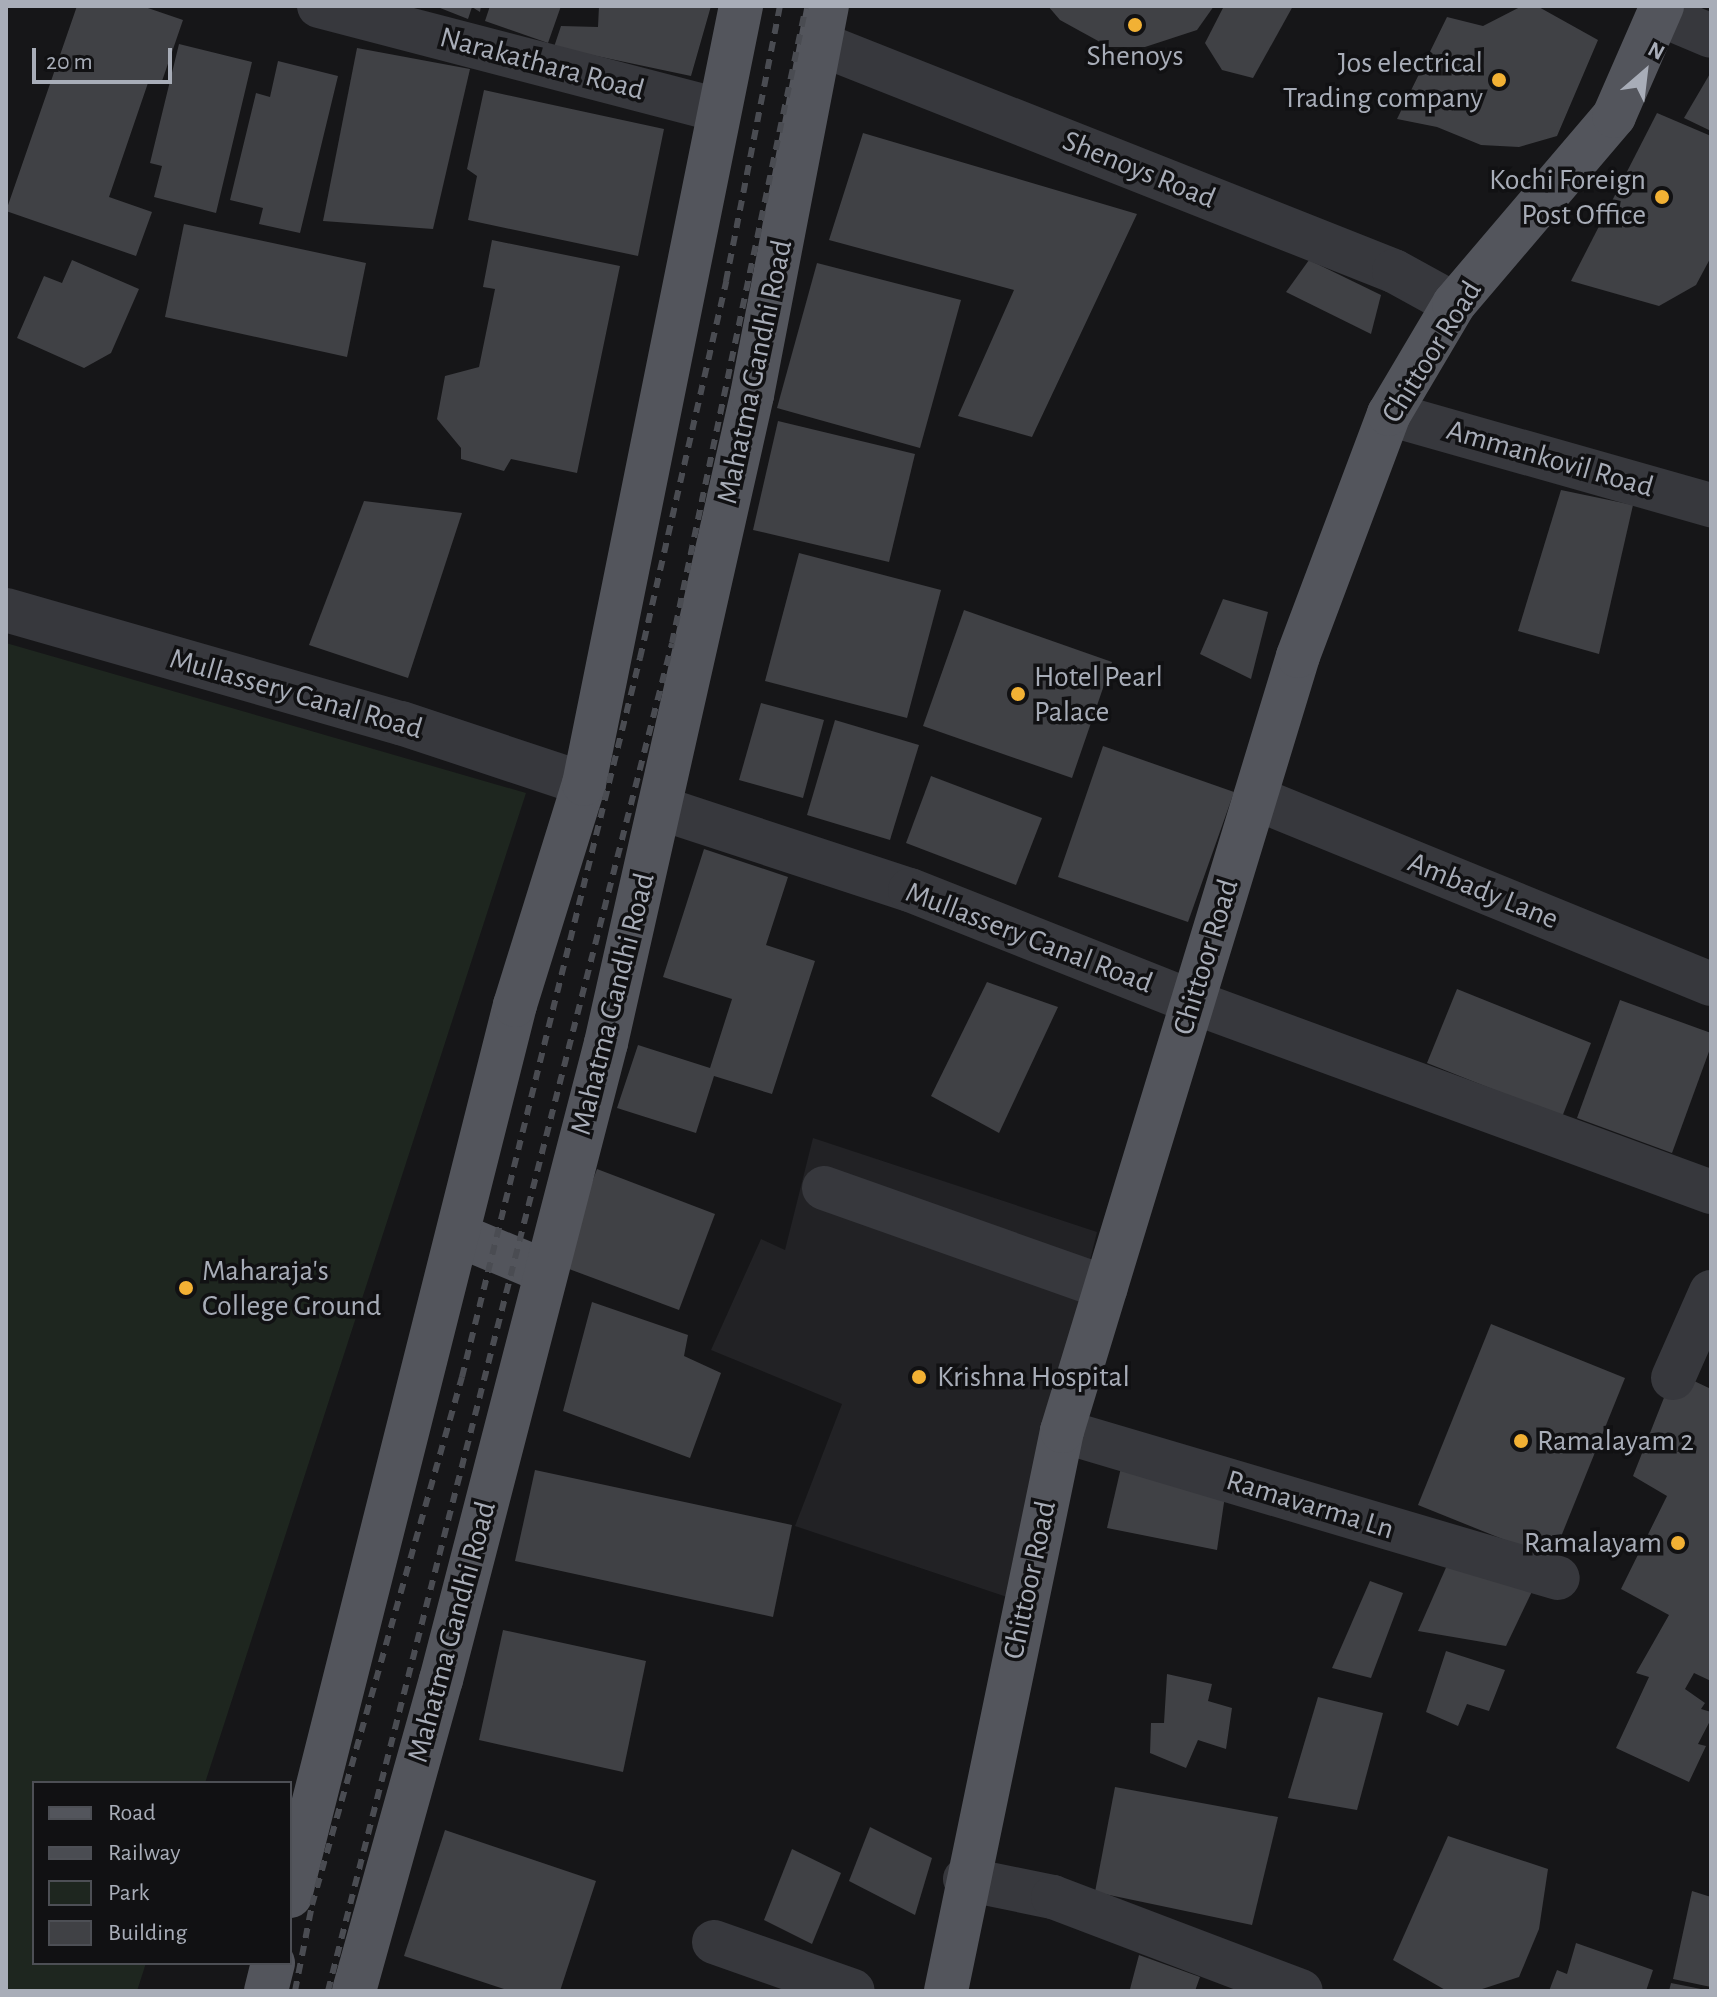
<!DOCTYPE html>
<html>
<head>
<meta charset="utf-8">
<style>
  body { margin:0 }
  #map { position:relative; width:1717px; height:1997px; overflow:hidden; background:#161618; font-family:"Alegreya Sans",sans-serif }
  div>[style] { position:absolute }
  .built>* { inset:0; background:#222225 }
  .green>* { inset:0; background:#1e261f }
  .building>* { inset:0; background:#404145 }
  .minor>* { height:44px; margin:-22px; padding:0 22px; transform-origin:22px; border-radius:22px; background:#37383d }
  .major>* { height:44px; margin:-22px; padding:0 22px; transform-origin:22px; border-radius:22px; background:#53555c }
  .rail>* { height:6px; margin-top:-3px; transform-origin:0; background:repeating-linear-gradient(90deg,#4a4c52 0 10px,transparent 0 18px) }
  .dots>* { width:22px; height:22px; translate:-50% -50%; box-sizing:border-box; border:4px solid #111113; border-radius:50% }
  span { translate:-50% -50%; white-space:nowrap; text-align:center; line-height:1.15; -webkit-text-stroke:7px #111113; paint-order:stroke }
  .poi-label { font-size:30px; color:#a8adb8 }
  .right { translate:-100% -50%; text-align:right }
  .left { translate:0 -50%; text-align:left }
  .street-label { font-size:30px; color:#a8adb8 }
  .frame { position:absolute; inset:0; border:8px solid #a8adb8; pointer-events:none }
  .legend { position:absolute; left:32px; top:1781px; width:260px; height:184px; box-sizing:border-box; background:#111113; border:2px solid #4d4f55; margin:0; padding:10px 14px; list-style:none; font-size:24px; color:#a8adb8 }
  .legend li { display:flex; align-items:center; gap:16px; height:40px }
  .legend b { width:40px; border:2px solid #4d4f55 }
  .north { position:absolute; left:1605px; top:32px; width:80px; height:80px; -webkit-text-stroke:6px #111113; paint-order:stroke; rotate:28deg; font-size:22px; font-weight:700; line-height:32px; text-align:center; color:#a8adb8 }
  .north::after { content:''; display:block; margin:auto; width:28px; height:36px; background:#a8adb8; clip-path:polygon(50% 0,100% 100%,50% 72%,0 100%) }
  .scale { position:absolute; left:32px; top:48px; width:140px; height:36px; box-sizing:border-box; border:4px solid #a8adb8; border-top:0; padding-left:10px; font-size:24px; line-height:28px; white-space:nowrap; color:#a8adb8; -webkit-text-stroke:6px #111113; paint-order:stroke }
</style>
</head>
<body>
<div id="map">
  <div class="built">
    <i style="clip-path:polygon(813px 1138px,1097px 1232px,1007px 1597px,795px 1526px,842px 1404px,711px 1350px,761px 1239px,785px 1250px)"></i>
  </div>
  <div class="green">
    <i style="clip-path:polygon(6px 643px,526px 793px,205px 1783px,34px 1783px,34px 1963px,146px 1963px,137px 1991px,6px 1991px)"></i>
  </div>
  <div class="building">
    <i style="clip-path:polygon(77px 6px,142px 6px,183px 20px,161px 84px,149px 80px,109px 197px,152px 212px,136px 256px,6px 211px)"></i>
    <i style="clip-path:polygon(435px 6px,481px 6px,480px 12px,472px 7px,468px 19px)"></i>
    <i style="clip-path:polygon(490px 6px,561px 6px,548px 43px,485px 21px)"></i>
    <i style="clip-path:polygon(599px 6px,711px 6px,691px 76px,554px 47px,561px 26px,598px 27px)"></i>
    <i style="clip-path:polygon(1048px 6px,1214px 6px,1197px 30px,1145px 47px,1109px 47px,1060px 20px)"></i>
    <i style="clip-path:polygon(1224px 6px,1293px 6px,1253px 78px,1222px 70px,1205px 43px)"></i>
    <i style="clip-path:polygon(1522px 6px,1537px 6px,1598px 40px,1557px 136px,1519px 147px,1481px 145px,1437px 127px,1397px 119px,1447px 17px,1483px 26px)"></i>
    <i style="clip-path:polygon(179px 44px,252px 62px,216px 213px,154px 197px,162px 166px,150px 163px)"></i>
    <i style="clip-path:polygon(357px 48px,470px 69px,433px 229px,323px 221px)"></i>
    <i style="clip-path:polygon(278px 61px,338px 76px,300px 233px,259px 224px,263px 208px,230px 200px,256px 93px,270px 97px)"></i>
    <i style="clip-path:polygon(1711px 72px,1711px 131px,1684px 118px)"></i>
    <i style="clip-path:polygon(484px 90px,664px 129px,638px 256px,468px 220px,477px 176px,467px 169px)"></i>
    <i style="clip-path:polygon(1657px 113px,1711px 136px,1711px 257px,1696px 285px,1659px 306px,1571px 281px)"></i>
    <i style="clip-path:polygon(863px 133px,1137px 214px,1032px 437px,958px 416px,1014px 290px,829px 240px)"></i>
    <i style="clip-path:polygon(184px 224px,366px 263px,347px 357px,165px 317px)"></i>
    <i style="clip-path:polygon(492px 240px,620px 266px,577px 473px,511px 459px,504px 471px,461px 459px,461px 448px,437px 419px,445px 376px,479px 367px,495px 289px,483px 287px)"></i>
    <i style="clip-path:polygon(72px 260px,139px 289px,111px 353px,84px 368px,17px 338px,44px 276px,62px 283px)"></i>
    <i style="clip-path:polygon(1309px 260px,1381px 295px,1371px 334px,1286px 292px)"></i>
    <i style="clip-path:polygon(817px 263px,961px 300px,920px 448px,777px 408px)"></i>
    <i style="clip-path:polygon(778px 421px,915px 454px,889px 562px,753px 530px)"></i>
    <i style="clip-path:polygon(1561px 490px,1633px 505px,1599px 654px,1518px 631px)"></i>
    <i style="clip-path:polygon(364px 501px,462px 513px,408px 678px,309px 645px)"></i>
    <i style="clip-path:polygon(799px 553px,941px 590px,907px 718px,765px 681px)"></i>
    <i style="clip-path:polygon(1223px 599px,1268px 612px,1251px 679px,1200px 654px)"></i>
    <i style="clip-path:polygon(964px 610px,1112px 662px,1072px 778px,923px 726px)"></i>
    <i style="clip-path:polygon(761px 703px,824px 720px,803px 798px,739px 780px)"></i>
    <i style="clip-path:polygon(835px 720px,919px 745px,890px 840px,807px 815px)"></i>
    <i style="clip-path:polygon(1103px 746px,1234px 792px,1188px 922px,1058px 877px)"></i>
    <i style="clip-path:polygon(931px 776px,1042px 818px,1016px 885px,906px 843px)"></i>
    <i style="clip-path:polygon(704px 849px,788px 877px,766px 945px,815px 961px,772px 1094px,714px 1076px,696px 1133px,617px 1108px,638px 1045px,710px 1068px,732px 999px,663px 977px)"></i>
    <i style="clip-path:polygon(987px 982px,1058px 1007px,999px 1133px,931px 1096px)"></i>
    <i style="clip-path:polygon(1457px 989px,1591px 1043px,1562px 1117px,1427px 1063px)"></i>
    <i style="clip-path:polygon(1620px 1000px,1711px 1033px,1711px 1046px,1672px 1153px,1577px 1118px)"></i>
    <i style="clip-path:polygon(597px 1169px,715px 1214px,679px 1310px,561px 1266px)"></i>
    <i style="clip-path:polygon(592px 1302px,688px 1335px,684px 1356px,721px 1373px,690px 1458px,563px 1411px)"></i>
    <i style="clip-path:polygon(1491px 1324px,1625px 1378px,1552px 1559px,1418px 1505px)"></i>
    <i style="clip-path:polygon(1692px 1380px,1711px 1389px,1711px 1681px,1694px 1673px,1685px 1689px,1705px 1703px,1701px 1709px,1711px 1712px,1711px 1719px,1698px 1744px,1706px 1746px,1689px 1782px,1616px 1748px,1649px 1677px,1636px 1673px,1669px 1615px,1621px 1589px,1667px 1496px,1633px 1476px,1669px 1385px)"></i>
    <i style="clip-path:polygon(1123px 1459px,1226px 1489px,1217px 1550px,1107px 1528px)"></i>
    <i style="clip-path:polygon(535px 1470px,792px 1525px,773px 1617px,515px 1561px)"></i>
    <i style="clip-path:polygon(1452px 1554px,1537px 1581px,1506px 1646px,1418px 1631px)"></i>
    <i style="clip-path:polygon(1370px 1581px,1403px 1593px,1371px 1678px,1332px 1668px)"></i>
    <i style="clip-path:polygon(503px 1630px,646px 1661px,623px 1772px,479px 1740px)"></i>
    <i style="clip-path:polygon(1446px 1651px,1505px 1670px,1489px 1711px,1467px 1704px,1458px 1726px,1426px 1712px)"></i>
    <i style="clip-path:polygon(1167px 1674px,1212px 1684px,1208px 1701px,1232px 1708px,1226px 1749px,1198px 1740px,1186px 1768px,1150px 1753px,1151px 1723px,1164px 1723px)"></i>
    <i style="clip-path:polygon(1318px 1697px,1383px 1713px,1357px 1810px,1288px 1798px)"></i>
    <i style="clip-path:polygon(1115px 1787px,1278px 1817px,1252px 1925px,1095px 1892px)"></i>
    <i style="clip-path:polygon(870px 1827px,932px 1858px,915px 1915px,849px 1881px)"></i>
    <i style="clip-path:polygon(445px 1830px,596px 1881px,560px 1991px,510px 1991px,404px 1956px)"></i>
    <i style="clip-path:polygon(1448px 1836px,1548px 1869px,1539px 1929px,1519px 1977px,1476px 1991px,1447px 1991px,1393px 1960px)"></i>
    <i style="clip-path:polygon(792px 1849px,841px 1873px,812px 1944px,764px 1920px)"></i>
    <i style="clip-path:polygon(1692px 1891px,1711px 1897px,1711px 1987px,1673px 1979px)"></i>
    <i style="clip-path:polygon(1576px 1943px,1653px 1970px,1646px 1991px,1549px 1991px,1557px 1970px,1567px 1974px)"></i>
    <i style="clip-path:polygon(1139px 1955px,1200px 1977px,1195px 1991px,1120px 1991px,1130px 1989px)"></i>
    <i style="clip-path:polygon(1671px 1983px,1706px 1990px,1706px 1991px,1669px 1991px)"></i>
  </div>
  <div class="minor">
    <i style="left:319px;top:6px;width:413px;rotate:14.6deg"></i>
    <i style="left:1659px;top:14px;width:56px;rotate:22.9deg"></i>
    <i style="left:820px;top:44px;width:617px;rotate:21.58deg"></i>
    <i style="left:1394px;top:271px;width:68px;rotate:28.8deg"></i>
    <i style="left:1389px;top:414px;width:335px;rotate:15.8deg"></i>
    <i style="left:6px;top:610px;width:411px;rotate:16deg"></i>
    <i style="left:401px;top:723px;width:193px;rotate:18.4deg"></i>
    <i style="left:1255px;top:798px;width:492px;rotate:22.2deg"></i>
    <i style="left:660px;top:808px;width:263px;rotate:18.2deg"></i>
    <i style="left:910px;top:890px;width:304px;rotate:21.6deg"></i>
    <i style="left:1193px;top:1002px;width:552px;rotate:20.14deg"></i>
    <i style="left:824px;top:1188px;width:299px;rotate:19.5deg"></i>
    <i style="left:1673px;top:1378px;width:94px;rotate:-66.2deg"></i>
    <i style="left:1062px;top:1431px;width:517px;rotate:16.51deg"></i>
    <i style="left:965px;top:1879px;width:90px;rotate:11.6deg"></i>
    <i style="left:1053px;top:1897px;width:265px;rotate:20.8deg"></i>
    <i style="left:714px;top:1942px;width:147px;rotate:19.4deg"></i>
  </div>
  <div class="major">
    <i style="left:458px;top:1235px;width:93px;rotate:22.7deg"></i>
    <i style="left:290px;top:1896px;width:919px;rotate:-75.83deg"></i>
    <i style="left:515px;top:1005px;width:232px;rotate:-72.7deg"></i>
    <i style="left:584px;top:784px;width:794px;rotate:-78.59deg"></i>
    <i style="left:266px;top:1991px;width:29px;rotate:-76deg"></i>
    <i style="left:354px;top:1991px;width:323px;rotate:-74.4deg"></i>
    <i style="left:441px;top:1680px;width:658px;rotate:-75.48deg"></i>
    <i style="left:606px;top:1043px;width:664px;rotate:-77.3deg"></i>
    <i style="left:752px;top:395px;width:396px;rotate:-79.1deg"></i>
    <i style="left:946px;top:1991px;width:572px;rotate:-78.3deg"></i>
    <i style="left:1062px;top:1431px;width:810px;rotate:-73.06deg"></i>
    <i style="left:1298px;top:656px;width:259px;rotate:-69.4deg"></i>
    <i style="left:1389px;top:414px;width:128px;rotate:-59.4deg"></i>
    <i style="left:1454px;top:304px;width:247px;rotate:-49.6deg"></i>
    <i style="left:1614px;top:116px;width:120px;rotate:-66.4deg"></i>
  </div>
  <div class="rail">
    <i style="left:295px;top:1991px;width:88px;rotate:-78.8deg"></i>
    <i style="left:312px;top:1905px;width:549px;rotate:-74.14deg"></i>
    <i style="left:462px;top:1377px;width:741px;rotate:-76.1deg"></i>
    <i style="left:640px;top:658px;width:387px;rotate:-77.1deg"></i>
    <i style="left:726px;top:281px;width:280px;rotate:-78.9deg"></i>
    <i style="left:328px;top:1991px;width:1391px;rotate:-75.68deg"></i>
    <i style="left:672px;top:643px;width:651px;rotate:-78.12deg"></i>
  </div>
  <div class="dots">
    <i style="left:1135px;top:25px;background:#f2b134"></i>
    <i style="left:1499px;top:80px;background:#f2b134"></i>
    <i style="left:1662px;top:197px;background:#f2b134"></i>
    <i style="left:1018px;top:694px;background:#f2b134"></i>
    <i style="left:186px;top:1288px;background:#f2b134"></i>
    <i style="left:919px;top:1377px;background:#f2b134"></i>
    <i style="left:1521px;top:1441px;background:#f2b134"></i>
    <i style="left:1678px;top:1543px;background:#f2b134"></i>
  </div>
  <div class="poi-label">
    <span style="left:1135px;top:56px">Shenoys</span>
    <span class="right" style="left:1483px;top:80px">Jos electrical<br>Trading company</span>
    <span class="right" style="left:1646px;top:197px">Kochi Foreign<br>Post Office</span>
    <span class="left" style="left:1034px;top:694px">Hotel Pearl<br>Palace</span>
    <span class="left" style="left:202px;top:1288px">Maharaja's<br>College Ground</span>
    <span class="left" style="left:937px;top:1377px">Krishna Hospital</span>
    <span class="left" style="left:1537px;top:1441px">Ramalayam 2</span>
    <span class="right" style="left:1662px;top:1543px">Ramalayam</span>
  </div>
  <div class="street-label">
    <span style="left:542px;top:64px;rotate:15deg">Narakathara Road</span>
    <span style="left:1139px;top:170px;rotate:22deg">Shenoys Road</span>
    <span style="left:1432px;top:352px;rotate:-58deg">Chittoor Road</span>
    <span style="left:755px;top:372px;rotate:-78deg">Mahatma Gandhi Road</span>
    <span style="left:1550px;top:459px;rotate:16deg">Ammankovil Road</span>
    <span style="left:296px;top:694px;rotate:16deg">Mullassery Canal Road</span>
    <span style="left:1483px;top:891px;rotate:22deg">Ambady Lane</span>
    <span style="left:1029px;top:938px;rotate:21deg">Mullassery Canal Road</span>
    <span style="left:1206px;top:957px;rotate:-73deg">Chittoor Road</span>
    <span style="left:613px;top:1004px;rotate:-76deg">Mahatma Gandhi Road</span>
    <span style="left:1310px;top:1505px;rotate:17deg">Ramavarma Ln</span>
    <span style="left:1030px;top:1580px;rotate:-78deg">Chittoor Road</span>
    <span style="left:452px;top:1632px;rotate:-75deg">Mahatma Gandhi Road</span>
  </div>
  <div class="frame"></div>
  <ul class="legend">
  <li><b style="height:10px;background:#53555c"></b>Road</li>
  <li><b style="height:10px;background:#4a4c52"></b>Railway</li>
  <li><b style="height:22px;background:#1e261f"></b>Park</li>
  <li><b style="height:22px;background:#404145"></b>Building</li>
  </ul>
  <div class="north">N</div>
  <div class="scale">20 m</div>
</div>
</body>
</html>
